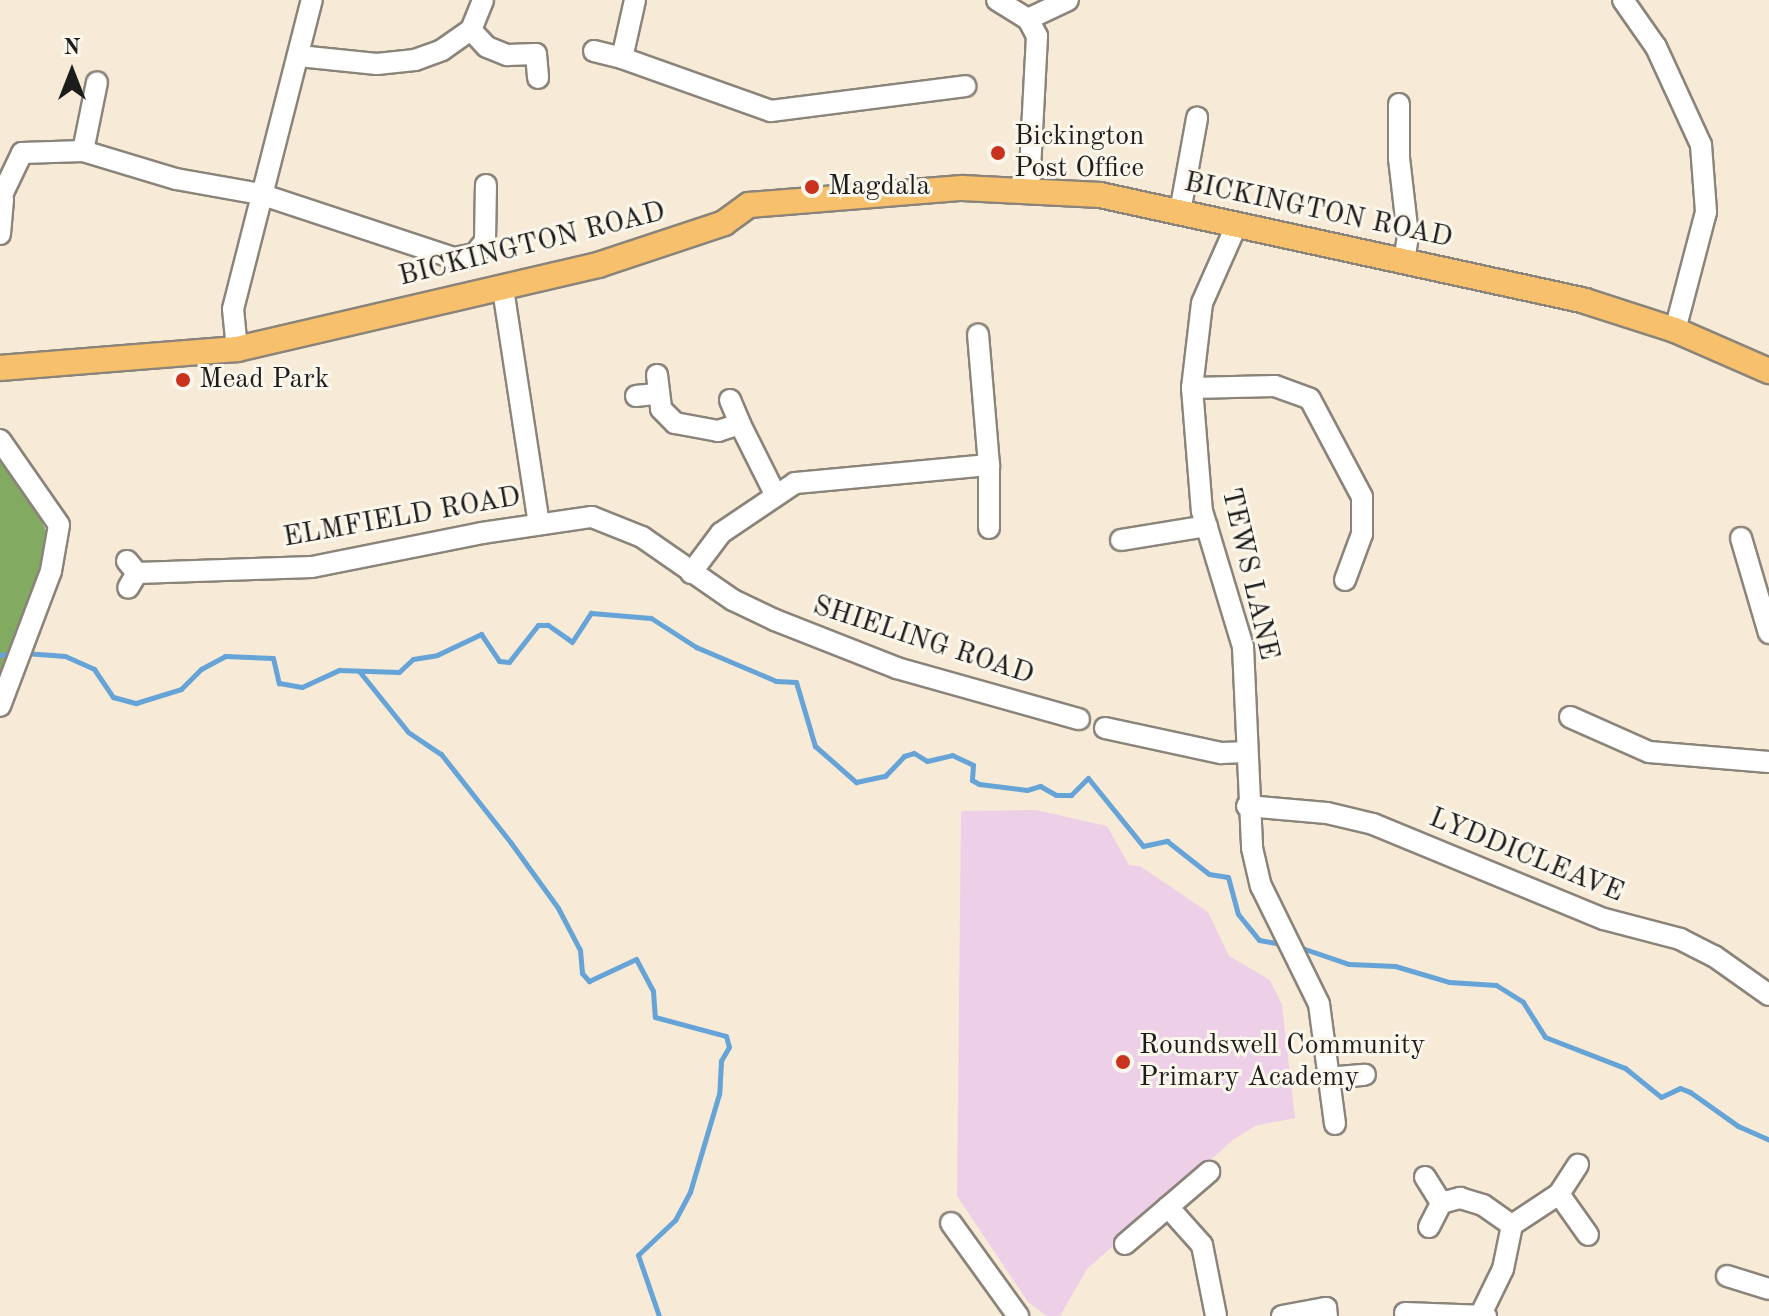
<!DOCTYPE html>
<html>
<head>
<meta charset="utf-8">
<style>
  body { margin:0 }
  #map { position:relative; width:1769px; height:1316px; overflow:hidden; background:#f7ebd7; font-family:"Old Standard TT",serif }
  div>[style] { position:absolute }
  .built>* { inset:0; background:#edd0e8 }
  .forest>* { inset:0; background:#83aa61 }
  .stream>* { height:5px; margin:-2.5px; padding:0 2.5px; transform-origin:2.5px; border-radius:2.5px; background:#66a3d7 }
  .roads { filter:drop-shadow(2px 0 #8a847a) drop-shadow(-2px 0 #8a847a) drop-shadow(0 2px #8a847a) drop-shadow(0 -2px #8a847a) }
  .minor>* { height:20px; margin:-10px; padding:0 10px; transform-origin:10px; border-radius:10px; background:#fff }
  .major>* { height:24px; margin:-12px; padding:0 12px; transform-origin:12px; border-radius:12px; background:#f7c06c }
  .dots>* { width:22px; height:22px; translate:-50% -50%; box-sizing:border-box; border:4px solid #fbf7ec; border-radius:50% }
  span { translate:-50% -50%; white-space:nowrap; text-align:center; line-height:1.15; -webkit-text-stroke:6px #fbf7ec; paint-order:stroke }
  .poi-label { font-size:28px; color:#1c1c1c }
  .left { translate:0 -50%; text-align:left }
  .street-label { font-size:28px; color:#1c1c1c }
  .north { position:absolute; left:32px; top:32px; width:80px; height:80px; -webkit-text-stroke:6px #fbf7ec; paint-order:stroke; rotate:0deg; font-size:22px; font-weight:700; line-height:32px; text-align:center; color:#1c1c1c }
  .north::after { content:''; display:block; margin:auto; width:28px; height:36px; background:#1c1c1c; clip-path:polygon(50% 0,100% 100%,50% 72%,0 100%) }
</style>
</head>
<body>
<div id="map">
  <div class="built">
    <i style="clip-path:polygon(1036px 810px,1107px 826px,1129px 865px,1140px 866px,1208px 912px,1229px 956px,1270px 980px,1282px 1005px,1295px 1118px,1255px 1126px,1233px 1140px,1087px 1269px,1060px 1316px,1047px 1316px,1028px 1302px,957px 1196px,961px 811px)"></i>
  </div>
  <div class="forest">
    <i style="clip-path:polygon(0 455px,33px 502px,50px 539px,0 684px)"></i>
  </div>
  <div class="stream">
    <i style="left:25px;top:653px;width:40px;rotate:4.3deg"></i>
    <i style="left:65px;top:656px;width:32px;rotate:24deg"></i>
    <i style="left:94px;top:669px;width:34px;rotate:56deg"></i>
    <i style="left:113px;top:697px;width:24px;rotate:15deg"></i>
    <i style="left:136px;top:703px;width:47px;rotate:-17.3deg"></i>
    <i style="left:181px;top:689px;width:28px;rotate:-45deg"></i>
    <i style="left:201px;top:669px;width:27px;rotate:-28deg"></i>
    <i style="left:225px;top:656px;width:48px;rotate:2.4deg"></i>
    <i style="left:273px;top:658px;width:26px;rotate:77deg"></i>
    <i style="left:279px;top:683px;width:23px;rotate:10deg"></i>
    <i style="left:302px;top:687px;width:41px;rotate:-24.7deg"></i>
    <i style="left:339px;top:670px;width:60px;rotate:1.9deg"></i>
    <i style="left:399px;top:672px;width:19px;rotate:-43deg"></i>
    <i style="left:413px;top:659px;width:24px;rotate:-9deg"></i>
    <i style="left:437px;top:655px;width:49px;rotate:-25.5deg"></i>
    <i style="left:481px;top:634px;width:32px;rotate:56deg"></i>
    <i style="left:499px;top:661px;width:10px;rotate:6deg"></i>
    <i style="left:509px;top:662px;width:47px;rotate:-51.9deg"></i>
    <i style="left:538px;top:625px;width:10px"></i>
    <i style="left:548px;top:625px;width:29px;rotate:35deg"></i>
    <i style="left:572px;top:642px;width:35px;rotate:-57deg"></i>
    <i style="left:591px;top:613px;width:60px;rotate:4.8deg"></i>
    <i style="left:651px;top:618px;width:54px;rotate:32.8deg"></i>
    <i style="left:696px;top:647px;width:87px;rotate:23deg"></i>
    <i style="left:776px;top:681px;width:20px;rotate:3deg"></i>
    <i style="left:796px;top:682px;width:67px;rotate:73.5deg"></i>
    <i style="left:815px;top:746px;width:55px;rotate:41.3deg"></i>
    <i style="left:856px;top:782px;width:30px;rotate:-12deg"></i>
    <i style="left:885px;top:776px;width:28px;rotate:-46deg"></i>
    <i style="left:904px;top:756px;width:10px;rotate:-17deg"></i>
    <i style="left:914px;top:753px;width:15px;rotate:32deg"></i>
    <i style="left:927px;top:761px;width:26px;rotate:-13deg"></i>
    <i style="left:952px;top:755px;width:23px;rotate:25deg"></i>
    <i style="left:973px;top:765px;width:15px;rotate:94deg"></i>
    <i style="left:972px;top:780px;width:8px;rotate:30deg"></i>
    <i style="left:979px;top:784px;width:48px;rotate:7.1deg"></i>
    <i style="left:1027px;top:790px;width:14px;rotate:-17deg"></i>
    <i style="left:1040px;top:786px;width:18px;rotate:29deg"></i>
    <i style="left:1056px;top:795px;width:15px"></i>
    <i style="left:1071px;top:795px;width:24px;rotate:-45deg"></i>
    <i style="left:1088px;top:778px;width:87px;rotate:51deg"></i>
    <i style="left:1143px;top:846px;width:25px;rotate:-12deg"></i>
    <i style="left:1167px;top:841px;width:53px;rotate:38.2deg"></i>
    <i style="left:1209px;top:874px;width:19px;rotate:9deg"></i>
    <i style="left:1228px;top:877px;width:38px;rotate:75deg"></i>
    <i style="left:1238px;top:914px;width:33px;rotate:51deg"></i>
    <i style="left:1259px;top:940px;width:23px;rotate:10deg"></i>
    <i style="left:0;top:655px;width:15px;rotate:-8deg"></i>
    <i style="left:359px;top:671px;width:78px;rotate:51.2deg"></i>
    <i style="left:408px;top:732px;width:40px;rotate:34deg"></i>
    <i style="left:441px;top:754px;width:113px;rotate:51.8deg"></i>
    <i style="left:511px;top:843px;width:80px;rotate:54.1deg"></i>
    <i style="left:558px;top:908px;width:47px;rotate:62.4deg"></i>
    <i style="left:580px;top:950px;width:23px;rotate:85deg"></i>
    <i style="left:582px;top:973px;width:11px;rotate:49deg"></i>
    <i style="left:589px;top:981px;width:52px;rotate:-25.1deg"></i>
    <i style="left:636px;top:959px;width:36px;rotate:62deg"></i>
    <i style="left:653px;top:991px;width:26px;rotate:86deg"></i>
    <i style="left:655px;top:1017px;width:73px;rotate:15deg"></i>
    <i style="left:726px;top:1036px;width:11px;rotate:75deg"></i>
    <i style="left:729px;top:1047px;width:16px;rotate:120deg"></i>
    <i style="left:721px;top:1061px;width:33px;rotate:93deg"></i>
    <i style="left:719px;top:1094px;width:102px;rotate:106.5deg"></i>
    <i style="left:690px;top:1192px;width:32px;rotate:118deg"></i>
    <i style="left:675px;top:1220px;width:51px;rotate:136.6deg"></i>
    <i style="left:638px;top:1255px;width:65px;rotate:71deg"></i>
    <i style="left:1296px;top:946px;width:56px;rotate:18.8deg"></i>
    <i style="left:1349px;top:964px;width:46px;rotate:2.5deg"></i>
    <i style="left:1395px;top:966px;width:56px;rotate:16.5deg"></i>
    <i style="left:1449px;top:982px;width:47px;rotate:3.7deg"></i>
    <i style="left:1496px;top:985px;width:32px;rotate:32deg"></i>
    <i style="left:1523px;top:1002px;width:41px;rotate:57.8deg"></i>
    <i style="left:1545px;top:1037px;width:86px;rotate:21.2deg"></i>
    <i style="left:1625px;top:1068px;width:46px;rotate:38.9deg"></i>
    <i style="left:1661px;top:1097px;width:21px;rotate:-25deg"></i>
    <i style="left:1680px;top:1088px;width:11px;rotate:22deg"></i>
    <i style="left:1690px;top:1092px;width:59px;rotate:35.3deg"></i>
    <i style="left:1738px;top:1126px;width:34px;rotate:24deg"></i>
  </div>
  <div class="roads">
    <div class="minor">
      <i style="left:635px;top:0;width:59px;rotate:102.6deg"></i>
      <i style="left:622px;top:58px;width:158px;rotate:19.6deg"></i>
      <i style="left:771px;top:111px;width:196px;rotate:-7.3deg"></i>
      <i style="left:997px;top:0;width:36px;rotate:32deg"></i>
      <i style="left:1028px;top:19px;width:19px;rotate:62deg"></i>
      <i style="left:1037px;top:36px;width:153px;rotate:93deg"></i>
      <i style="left:1623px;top:0;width:57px;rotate:54.9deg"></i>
      <i style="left:1656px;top:47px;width:108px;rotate:65.3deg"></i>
      <i style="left:1701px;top:145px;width:67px;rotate:85.7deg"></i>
      <i style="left:1706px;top:212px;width:122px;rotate:104.7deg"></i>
      <i style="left:1028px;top:19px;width:44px;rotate:-25.4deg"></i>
      <i style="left:471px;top:30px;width:32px;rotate:-68deg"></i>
      <i style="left:594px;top:51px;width:29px;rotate:14deg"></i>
      <i style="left:299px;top:56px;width:78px;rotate:5.9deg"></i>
      <i style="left:377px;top:64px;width:38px;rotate:-6deg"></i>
      <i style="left:415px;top:60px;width:29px;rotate:-20deg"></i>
      <i style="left:442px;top:50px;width:35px;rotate:-35deg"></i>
      <i style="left:471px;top:30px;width:23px;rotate:47deg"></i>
      <i style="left:487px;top:47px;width:22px;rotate:22deg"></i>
      <i style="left:507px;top:55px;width:29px;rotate:-2deg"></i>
      <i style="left:536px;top:54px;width:24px;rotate:85deg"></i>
      <i style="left:1399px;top:104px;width:54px;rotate:90deg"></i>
      <i style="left:1399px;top:158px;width:79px;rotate:83.4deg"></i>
      <i style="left:1408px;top:236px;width:25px;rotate:99deg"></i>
      <i style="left:83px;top:151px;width:70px;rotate:-78.5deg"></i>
      <i style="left:0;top:199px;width:51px;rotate:-64.4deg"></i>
      <i style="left:22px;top:153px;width:61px;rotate:-1.9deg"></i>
      <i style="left:83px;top:151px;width:97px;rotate:16.8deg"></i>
      <i style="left:176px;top:179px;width:85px;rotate:10.1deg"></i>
      <i style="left:260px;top:194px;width:204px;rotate:18.3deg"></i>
      <i style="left:454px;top:258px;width:21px;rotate:-11deg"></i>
      <i style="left:475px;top:254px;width:16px;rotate:-52deg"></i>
      <i style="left:485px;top:241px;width:56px;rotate:-89deg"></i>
      <i style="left:1180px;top:212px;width:96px;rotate:-79.7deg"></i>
      <i style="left:1237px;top:224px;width:86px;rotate:113.9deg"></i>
      <i style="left:1202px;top:303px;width:86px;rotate:96.7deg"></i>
      <i style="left:1192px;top:388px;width:123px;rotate:85.4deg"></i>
      <i style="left:1202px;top:511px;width:142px;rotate:73.2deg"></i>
      <i style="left:1243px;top:647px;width:201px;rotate:87.4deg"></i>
      <i style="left:1252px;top:848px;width:39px;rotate:77deg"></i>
      <i style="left:1261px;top:886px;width:131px;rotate:63.8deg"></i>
      <i style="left:1319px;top:1004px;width:121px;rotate:82.4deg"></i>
      <i style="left:0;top:234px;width:35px;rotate:-85deg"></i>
      <i style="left:503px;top:289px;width:238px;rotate:81.3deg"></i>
      <i style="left:237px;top:349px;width:40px;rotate:-95.7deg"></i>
      <i style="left:233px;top:309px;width:319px;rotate:-75.7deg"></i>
      <i style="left:657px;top:375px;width:34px;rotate:83deg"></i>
      <i style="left:661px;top:409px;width:20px;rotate:45deg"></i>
      <i style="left:675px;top:423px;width:44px;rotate:10.5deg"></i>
      <i style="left:718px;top:431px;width:23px;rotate:-18deg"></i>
      <i style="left:740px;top:424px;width:78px;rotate:63.4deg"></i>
      <i style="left:1192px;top:388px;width:83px;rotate:-1.4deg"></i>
      <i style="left:1275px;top:386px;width:37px;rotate:20deg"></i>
      <i style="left:1310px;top:399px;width:111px;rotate:62deg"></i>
      <i style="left:1362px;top:497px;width:37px;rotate:90deg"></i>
      <i style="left:1362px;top:534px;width:49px;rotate:110.3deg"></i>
      <i style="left:636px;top:396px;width:20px;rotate:-6deg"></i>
      <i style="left:730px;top:400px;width:26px;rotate:67deg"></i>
      <i style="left:0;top:440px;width:103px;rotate:55.2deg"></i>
      <i style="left:59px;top:525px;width:47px;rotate:99.9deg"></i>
      <i style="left:51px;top:571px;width:144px;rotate:110.7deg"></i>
      <i style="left:989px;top:465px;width:63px;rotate:90deg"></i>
      <i style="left:1741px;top:538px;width:99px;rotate:73.6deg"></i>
      <i style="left:1121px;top:540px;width:87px;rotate:-9.2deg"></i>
      <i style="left:127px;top:561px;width:16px;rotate:50deg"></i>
      <i style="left:137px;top:573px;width:17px;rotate:121deg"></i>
      <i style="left:137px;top:573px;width:175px;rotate:-2deg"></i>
      <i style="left:312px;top:567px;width:173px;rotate:-11.3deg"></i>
      <i style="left:482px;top:533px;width:111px;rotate:-8.3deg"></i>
      <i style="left:592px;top:517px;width:54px;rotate:21.8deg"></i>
      <i style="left:642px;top:537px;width:111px;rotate:34.7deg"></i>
      <i style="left:733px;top:600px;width:47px;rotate:25.5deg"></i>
      <i style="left:775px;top:620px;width:131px;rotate:21.5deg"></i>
      <i style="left:897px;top:668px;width:189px;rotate:15.7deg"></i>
      <i style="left:691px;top:573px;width:50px;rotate:-53.1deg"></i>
      <i style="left:721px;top:533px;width:89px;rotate:-34deg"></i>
      <i style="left:795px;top:483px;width:195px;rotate:-5.3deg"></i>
      <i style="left:989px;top:465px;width:131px;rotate:-94.8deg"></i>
      <i style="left:1570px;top:717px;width:86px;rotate:23.9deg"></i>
      <i style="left:1649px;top:752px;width:120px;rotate:4.8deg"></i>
      <i style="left:1105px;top:728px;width:119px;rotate:12.2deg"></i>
      <i style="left:1221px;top:753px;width:25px;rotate:-2deg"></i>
      <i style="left:1247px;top:806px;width:80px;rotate:5deg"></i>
      <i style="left:1327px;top:813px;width:47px;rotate:13.4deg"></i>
      <i style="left:1373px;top:824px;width:250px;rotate:22.4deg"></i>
      <i style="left:1604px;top:919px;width:79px;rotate:14.7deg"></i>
      <i style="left:1680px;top:939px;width:38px;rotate:27deg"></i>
      <i style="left:1714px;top:956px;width:67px;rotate:35.3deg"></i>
      <i style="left:1327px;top:1078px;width:38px;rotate:-5deg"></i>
      <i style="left:1425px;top:1177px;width:31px;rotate:58deg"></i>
      <i style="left:1441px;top:1203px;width:20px;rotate:-15deg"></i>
      <i style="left:1460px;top:1198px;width:24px;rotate:17deg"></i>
      <i style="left:1483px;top:1205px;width:35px;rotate:35deg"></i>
      <i style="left:1559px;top:1194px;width:50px;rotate:54.7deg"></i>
      <i style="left:1168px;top:1207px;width:51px;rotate:48.2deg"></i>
      <i style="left:1202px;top:1245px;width:72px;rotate:78.8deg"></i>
      <i style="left:951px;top:1223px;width:115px;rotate:54.2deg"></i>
      <i style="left:1429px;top:1227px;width:27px;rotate:-63deg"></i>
      <i style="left:1125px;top:1244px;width:111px;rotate:-40.6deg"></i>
      <i style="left:1727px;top:1276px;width:44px;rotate:17.2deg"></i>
      <i style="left:1482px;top:1312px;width:48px;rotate:-64deg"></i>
      <i style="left:1503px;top:1269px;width:45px;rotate:-78.4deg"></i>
      <i style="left:1512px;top:1225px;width:56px;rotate:-33.4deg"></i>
      <i style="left:1559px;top:1194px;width:35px;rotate:-57deg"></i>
      <i style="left:1405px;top:1313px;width:81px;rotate:2.1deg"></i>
      <i style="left:1282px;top:1316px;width:45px;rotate:-10.3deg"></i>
      <i style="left:1326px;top:1308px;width:8px;rotate:83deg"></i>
    </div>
    <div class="major">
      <i style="left:0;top:368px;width:238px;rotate:-4.6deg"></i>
      <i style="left:237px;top:349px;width:371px;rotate:-13.1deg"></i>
      <i style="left:598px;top:265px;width:133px;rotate:-18.4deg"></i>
      <i style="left:724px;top:223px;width:31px;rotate:-36deg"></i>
      <i style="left:749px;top:205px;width:214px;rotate:-4.6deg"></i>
      <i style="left:962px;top:188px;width:138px;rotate:2.9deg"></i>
      <i style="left:1100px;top:195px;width:496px;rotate:12.3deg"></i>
      <i style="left:1585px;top:301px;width:95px;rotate:17.9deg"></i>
      <i style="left:1675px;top:330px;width:103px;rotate:23.6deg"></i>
    </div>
  </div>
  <div class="dots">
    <i style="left:998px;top:153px;background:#c8321e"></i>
    <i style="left:812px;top:187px;background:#c8321e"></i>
    <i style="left:183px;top:380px;background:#c8321e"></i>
    <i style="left:1123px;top:1062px;background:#c8321e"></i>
  </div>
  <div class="poi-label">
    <span class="left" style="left:1014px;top:153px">Bickington<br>Post Office</span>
    <span class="left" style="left:828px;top:187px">Magdala</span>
    <span class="left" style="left:199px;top:380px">Mead Park</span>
    <span class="left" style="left:1139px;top:1062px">Roundswell Community<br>Primary Academy</span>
  </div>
  <div class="street-label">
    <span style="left:1318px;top:211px;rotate:12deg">BICKINGTON ROAD</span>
    <span style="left:532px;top:245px;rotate:-14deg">BICKINGTON ROAD</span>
    <span style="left:402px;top:518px;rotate:-10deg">ELMFIELD ROAD</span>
    <span style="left:1249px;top:574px;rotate:77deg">TEWS LANE</span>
    <span style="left:923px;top:641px;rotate:18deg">SHIELING ROAD</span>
    <span style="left:1526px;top:856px;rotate:22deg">LYDDICLEAVE</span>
  </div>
  <div class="north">N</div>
</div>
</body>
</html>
